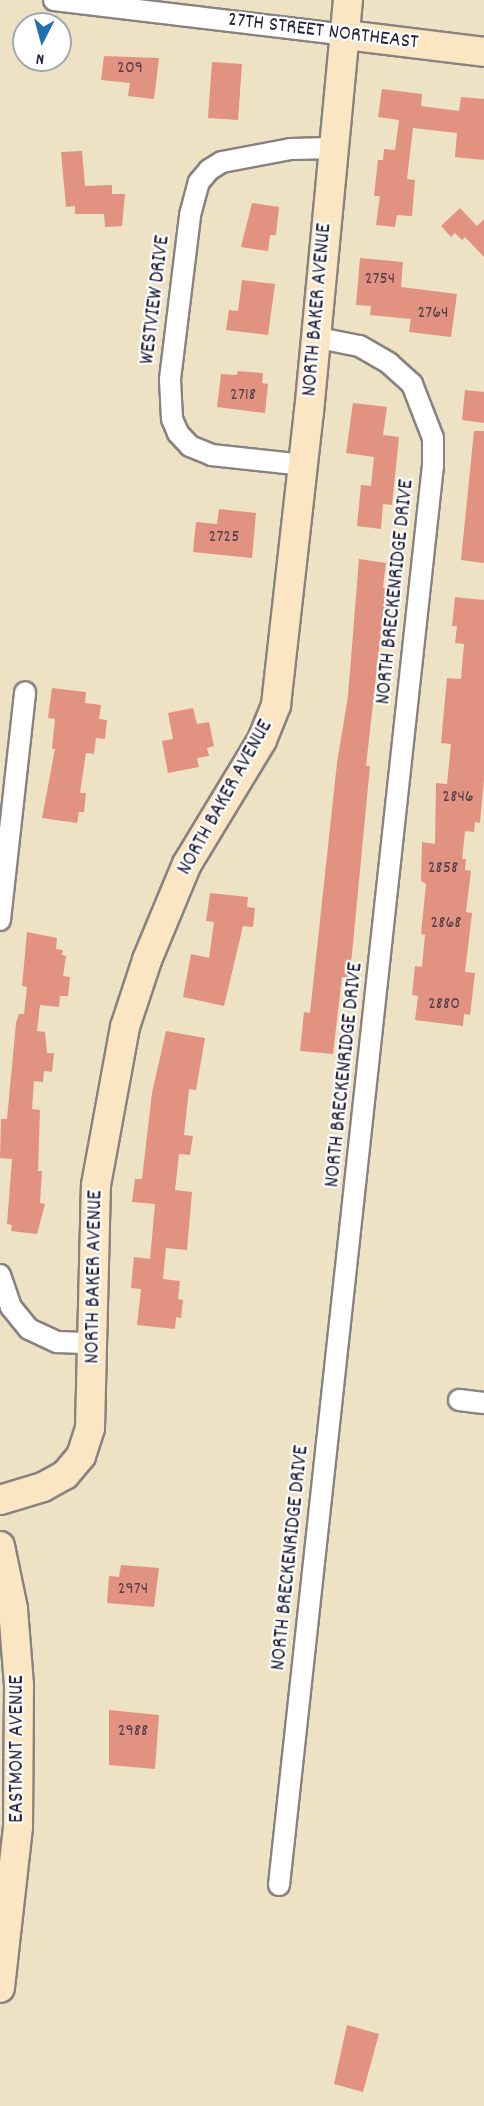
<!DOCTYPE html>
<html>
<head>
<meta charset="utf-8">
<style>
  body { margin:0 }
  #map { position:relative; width:484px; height:2106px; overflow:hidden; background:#ede2c4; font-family:Dekko,sans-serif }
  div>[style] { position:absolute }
  .building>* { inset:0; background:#e29280 }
  .roads { filter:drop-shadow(2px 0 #888280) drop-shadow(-2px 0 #888280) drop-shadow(0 2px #888280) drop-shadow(0 -2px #888280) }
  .street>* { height:20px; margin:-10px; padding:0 10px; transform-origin:10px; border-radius:10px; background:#fff }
  .secondary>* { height:28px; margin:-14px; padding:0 14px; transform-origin:14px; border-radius:14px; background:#fbe6c4 }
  span { translate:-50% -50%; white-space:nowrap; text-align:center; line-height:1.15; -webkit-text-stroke:4.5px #fff; paint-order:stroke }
  .number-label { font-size:18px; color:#523e4c }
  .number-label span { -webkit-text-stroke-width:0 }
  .street-label { font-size:21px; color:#22223b }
  .north { position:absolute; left:12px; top:12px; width:60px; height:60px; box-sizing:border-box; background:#fff; border:2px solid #a7a7b1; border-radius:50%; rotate:186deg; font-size:16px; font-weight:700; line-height:24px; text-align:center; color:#22223b }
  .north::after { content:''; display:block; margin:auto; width:21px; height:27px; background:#1f6fb2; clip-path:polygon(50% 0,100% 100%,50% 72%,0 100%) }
</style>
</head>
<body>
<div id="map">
  <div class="building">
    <i style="clip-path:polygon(104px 56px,159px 58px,154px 99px,128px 96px,130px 83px,101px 80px)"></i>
    <i style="clip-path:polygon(212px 62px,242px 64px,238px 120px,208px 118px)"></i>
    <i style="clip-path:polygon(382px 89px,422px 94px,421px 106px,459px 111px,461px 97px,484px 99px,484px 160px,455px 157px,457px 133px,413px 128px,407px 179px,415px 180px,412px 216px,397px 215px,395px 227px,376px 225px,380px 196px,374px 196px,378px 160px,383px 160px,384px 149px,395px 150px,399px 120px,378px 117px)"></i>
    <i style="clip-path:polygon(82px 151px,85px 186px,112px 185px,112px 194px,125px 194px,122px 226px,105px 227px,104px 214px,75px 214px,75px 206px,66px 207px,61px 152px)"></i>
    <i style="clip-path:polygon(252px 203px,279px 207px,276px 235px,270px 235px,268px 251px,241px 247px)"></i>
    <i style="clip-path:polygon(460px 208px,477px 226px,484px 219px,484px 257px,465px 237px,462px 240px,455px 233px,451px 237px,441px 226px)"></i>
    <i style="clip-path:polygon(360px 258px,403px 262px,401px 287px,457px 294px,451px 337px,409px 332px,411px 319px,370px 315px,371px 306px,356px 305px)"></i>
    <i style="clip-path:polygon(242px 280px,275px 284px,268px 335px,226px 330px,229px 310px,238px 311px)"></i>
    <i style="clip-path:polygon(238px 371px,263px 373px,262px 383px,268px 384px,265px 413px,217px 407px,221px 374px,237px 375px)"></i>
    <i style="clip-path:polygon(465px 390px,484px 392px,484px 423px,462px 420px)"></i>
    <i style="clip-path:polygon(353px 403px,387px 407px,383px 435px,399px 437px,392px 505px,383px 504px,381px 529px,357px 526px,361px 485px,371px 486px,374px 457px,346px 453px)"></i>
    <i style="clip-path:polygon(474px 431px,484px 431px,484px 563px,461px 560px)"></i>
    <i style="clip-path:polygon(219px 509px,256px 513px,252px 558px,193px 552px,196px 522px,217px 524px)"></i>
    <i style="clip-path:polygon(359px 559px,386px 563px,383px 588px,391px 589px,388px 614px,383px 614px,366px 766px,370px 766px,352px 954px,349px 978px,342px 977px,333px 1054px,300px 1051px,304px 1012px,310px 1013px,337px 763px,348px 696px)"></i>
    <i style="clip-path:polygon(455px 597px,484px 600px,484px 779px,480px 823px,475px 822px,474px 832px,465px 831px,462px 859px,466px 859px,465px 870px,471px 871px,466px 912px,472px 913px,465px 972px,475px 973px,470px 1015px,464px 1014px,463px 1026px,415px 1020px,418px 996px,412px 995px,415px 966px,422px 967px,425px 935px,421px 934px,426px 884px,421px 881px,422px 842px,435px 844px,436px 783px,447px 784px,451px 744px,441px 743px,447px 678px,461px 679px,464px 644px,455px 643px,457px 626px,452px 626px)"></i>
    <i style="clip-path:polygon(52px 688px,86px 692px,85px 703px,101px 705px,99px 719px,107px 720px,105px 739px,96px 738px,94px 754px,86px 753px,80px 793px,86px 793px,84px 812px,79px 812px,77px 823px,42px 818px,55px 749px,52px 749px,55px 719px,48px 718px)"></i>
    <i style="clip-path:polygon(193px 708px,197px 724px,209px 722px,214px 746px,207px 748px,209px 756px,197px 758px,199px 767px,168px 773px,162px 741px,173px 739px,168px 713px)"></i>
    <i style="clip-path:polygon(210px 893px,248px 897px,247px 907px,255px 908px,253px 927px,243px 926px,224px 1006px,183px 997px,191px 954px,209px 958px,214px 922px,206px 921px)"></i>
    <i style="clip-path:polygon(27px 932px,57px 938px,56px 949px,63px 950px,62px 955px,66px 956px,63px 976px,70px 977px,68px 996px,60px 996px,59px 1007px,40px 1005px,37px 1031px,45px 1032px,47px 1053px,54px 1053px,52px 1072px,44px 1071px,43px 1082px,34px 1081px,32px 1109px,40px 1110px,38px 1171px,42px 1171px,40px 1203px,45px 1204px,37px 1234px,11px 1231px,12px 1225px,7px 1224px,12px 1159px,0 1158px,1px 1119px,7px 1119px,16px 1023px,19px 1014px,24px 1014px,27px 987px,22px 986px)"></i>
    <i style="clip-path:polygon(166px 1031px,205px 1038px,196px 1090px,189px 1089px,184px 1135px,193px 1136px,190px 1155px,179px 1154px,175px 1190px,192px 1192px,187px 1250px,166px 1248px,163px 1279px,180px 1281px,178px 1299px,183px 1300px,181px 1318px,176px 1317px,175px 1329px,137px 1325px,141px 1289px,131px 1288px,134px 1257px,150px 1259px,155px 1204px,132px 1202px,135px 1179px,142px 1179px,152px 1093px)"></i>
    <i style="clip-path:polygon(121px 1565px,159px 1568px,154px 1607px,107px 1603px,109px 1576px,119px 1577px)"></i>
    <i style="clip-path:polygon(109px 1710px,159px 1715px,155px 1769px,109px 1765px)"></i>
    <i style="clip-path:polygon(347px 2025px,379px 2034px,363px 2092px,334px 2084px)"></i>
  </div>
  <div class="roads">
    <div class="street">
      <i style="left:54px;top:0;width:294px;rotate:6.8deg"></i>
      <i style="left:304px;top:465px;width:93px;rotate:-173.8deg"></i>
      <i style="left:212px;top:455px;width:24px;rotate:-158deg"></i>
      <i style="left:190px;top:446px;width:18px;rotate:-133deg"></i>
      <i style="left:178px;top:433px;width:15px;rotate:-113deg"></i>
      <i style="left:172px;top:419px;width:40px;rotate:-92.9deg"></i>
      <i style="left:170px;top:379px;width:165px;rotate:-83deg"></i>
      <i style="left:190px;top:215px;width:34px;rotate:-75deg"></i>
      <i style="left:199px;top:182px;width:16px;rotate:-50deg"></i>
      <i style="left:209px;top:170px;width:15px;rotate:-32deg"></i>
      <i style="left:222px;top:162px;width:70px;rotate:-10.7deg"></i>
      <i style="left:291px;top:149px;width:42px;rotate:-1.4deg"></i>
      <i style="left:0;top:920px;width:229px;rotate:-83.7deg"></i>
      <i style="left:0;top:1275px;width:34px;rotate:71deg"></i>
      <i style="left:11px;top:1307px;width:28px;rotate:51deg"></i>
      <i style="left:29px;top:1329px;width:31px;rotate:25deg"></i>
      <i style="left:57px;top:1342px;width:35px;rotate:2deg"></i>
      <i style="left:459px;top:1400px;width:25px;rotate:7deg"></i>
      <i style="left:279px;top:1885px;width:1427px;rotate:-83.81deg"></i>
      <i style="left:433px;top:466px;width:28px;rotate:-90deg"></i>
      <i style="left:433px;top:438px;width:58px;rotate:-111.3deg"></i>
      <i style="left:412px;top:384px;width:31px;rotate:-138deg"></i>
      <i style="left:389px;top:363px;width:34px;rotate:-150deg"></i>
      <i style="left:359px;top:346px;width:46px;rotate:-168.7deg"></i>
    </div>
    <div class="secondary">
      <i style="left:346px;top:35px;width:139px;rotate:7deg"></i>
      <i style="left:0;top:1500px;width:45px;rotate:-16.8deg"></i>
      <i style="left:43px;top:1487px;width:25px;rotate:-29deg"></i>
      <i style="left:65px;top:1475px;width:25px;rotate:-50deg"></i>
      <i style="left:81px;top:1456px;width:29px;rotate:-72deg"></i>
      <i style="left:90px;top:1428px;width:243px;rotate:-88.6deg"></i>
      <i style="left:96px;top:1185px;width:161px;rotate:-79.6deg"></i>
      <i style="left:125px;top:1027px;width:71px;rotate:-71.8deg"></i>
      <i style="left:147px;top:960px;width:104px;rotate:-67.4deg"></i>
      <i style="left:187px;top:864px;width:145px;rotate:-58.8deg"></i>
      <i style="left:262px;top:740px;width:38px;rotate:-68deg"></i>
      <i style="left:276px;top:705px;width:295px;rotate:-83.6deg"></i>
      <i style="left:309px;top:412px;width:414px;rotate:-84.6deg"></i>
      <i style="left:0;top:1546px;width:64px;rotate:78.3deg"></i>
      <i style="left:13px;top:1609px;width:76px;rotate:85.5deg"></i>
      <i style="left:19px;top:1685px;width:142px;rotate:90.4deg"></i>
      <i style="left:18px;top:1827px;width:162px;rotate:96.4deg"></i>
    </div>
  </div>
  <div class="number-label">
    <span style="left:130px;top:69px">209</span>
    <span style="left:380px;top:280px">2754</span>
    <span style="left:433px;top:314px">2764</span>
    <span style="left:243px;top:396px">2718</span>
    <span style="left:224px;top:538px">2725</span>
    <span style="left:458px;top:798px">2846</span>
    <span style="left:443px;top:869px">2858</span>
    <span style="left:446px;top:924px">2868</span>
    <span style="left:444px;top:1005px">2880</span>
    <span style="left:133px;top:1590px">2974</span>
    <span style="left:133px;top:1732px">2988</span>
  </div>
  <div class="street-label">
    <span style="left:323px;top:32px;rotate:7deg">27TH STREET NORTHEAST</span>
    <span style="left:156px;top:300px;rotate:-83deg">WESTVIEW DRIVE</span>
    <span style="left:318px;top:310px;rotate:-85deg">NORTH BAKER AVENUE</span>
    <span style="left:396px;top:592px;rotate:-84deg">NORTH BRECKENRIDGE DRIVE</span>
    <span style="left:226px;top:798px;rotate:-61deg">NORTH BAKER AVENUE</span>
    <span style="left:345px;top:1075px;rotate:-84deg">NORTH BRECKENRIDGE DRIVE</span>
    <span style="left:95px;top:1277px;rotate:-89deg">NORTH BAKER AVENUE</span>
    <span style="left:291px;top:1558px;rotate:-84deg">NORTH BRECKENRIDGE DRIVE</span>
    <span style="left:18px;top:1749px;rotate:-90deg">EASTMONT AVENUE</span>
  </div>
  <div class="north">N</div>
</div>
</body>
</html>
